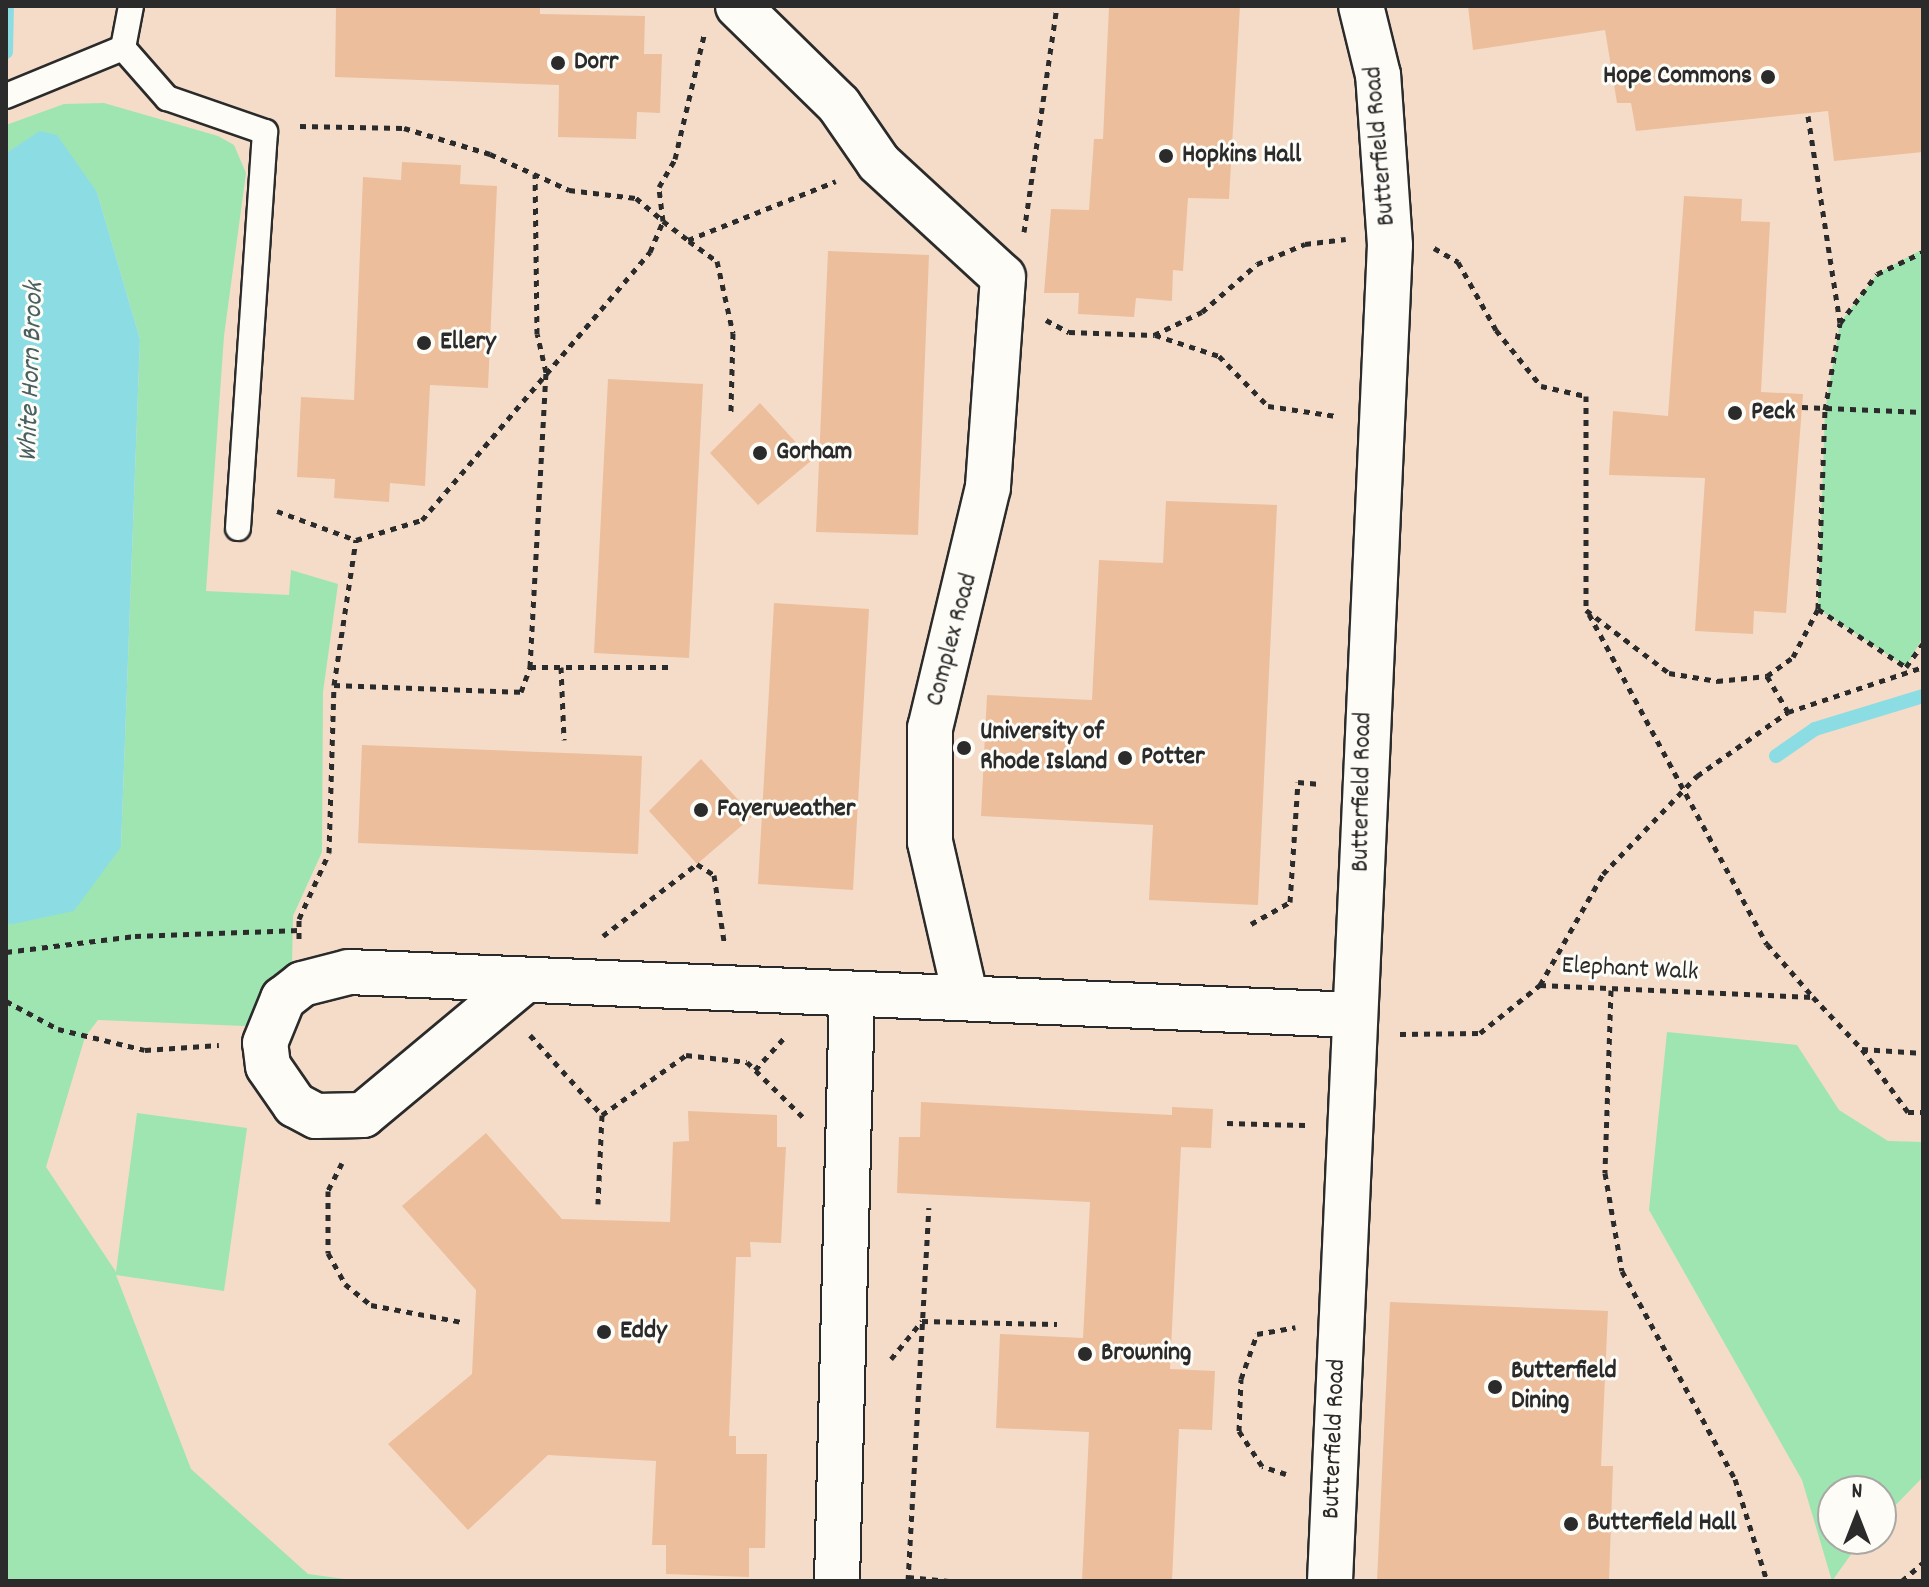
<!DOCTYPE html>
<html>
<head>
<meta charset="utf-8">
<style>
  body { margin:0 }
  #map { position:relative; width:1929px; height:1587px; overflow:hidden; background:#f8e9dc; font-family:Dekko,sans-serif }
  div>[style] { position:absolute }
  .built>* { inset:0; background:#f4dcc9 }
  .green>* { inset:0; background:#9ee5b2 }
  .water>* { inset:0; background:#8cdde3 }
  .stream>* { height:14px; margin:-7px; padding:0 7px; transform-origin:7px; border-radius:7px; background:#8cdde3 }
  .building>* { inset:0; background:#ecbe9c }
  .path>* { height:5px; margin-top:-2.5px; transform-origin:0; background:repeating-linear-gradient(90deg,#2b2b2b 0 6px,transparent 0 12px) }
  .roads { filter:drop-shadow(2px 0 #2b2b2b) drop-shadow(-2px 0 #2b2b2b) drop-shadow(0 2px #2b2b2b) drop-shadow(0 -2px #2b2b2b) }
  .lane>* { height:24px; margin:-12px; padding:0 12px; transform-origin:12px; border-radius:12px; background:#fdfcf7 }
  .street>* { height:44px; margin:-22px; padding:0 22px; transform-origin:22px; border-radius:22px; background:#fdfcf7 }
  .dots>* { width:22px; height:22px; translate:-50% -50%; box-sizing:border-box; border:4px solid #fdfcf7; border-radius:50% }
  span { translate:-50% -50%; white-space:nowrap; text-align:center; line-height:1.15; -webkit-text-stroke:6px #fdfcf7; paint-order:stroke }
  .poi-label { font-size:26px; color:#2b2b2b; font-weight:700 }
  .left { translate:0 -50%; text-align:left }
  .right { translate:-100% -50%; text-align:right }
  .street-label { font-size:26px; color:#2b2b2b }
  .water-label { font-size:28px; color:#486062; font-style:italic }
  .frame { position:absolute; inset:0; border:8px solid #2b2b2b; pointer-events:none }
  .north { position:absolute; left:1817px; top:1475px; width:80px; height:80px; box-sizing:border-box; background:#fdfcf7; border:2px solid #a9a8a5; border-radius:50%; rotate:0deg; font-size:22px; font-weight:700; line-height:32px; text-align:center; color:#2b2b2b }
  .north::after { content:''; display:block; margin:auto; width:28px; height:36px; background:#2b2b2b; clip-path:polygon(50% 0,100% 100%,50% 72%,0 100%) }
</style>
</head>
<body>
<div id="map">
  <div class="built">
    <i style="clip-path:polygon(evenodd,6px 6px,1923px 6px,1923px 1581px,6px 1581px,6px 6px,1833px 1491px,1881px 1491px,1881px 1539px,1833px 1539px,1833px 1491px)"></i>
  </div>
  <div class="green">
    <i style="clip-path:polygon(104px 103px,218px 136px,234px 145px,246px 173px,224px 336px,206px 591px,289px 595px,291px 570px,338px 584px,323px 692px,322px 852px,293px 916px,292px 965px,245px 1026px,98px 1020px,85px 1037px,46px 1167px,116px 1272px,137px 1113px,247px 1128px,224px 1291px,116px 1275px,191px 1469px,308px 1574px,359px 1581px,6px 1581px,6px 923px,121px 847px,140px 339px,97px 192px,40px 132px,6px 153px,6px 125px,64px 104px)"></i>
    <i style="clip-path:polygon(1923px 249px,1923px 637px,1906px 667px,1818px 609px,1825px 410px,1840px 323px,1877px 274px)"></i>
    <i style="clip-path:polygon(1667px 1032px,1797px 1045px,1839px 1110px,1888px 1141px,1923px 1142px,1923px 1477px,1881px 1520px,1881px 1491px,1833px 1491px,1833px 1539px,1862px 1539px,1832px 1581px,1802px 1480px,1649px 1210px)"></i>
  </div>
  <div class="water">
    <i style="clip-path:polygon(40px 131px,57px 135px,97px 192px,140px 339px,121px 847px,74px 911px,13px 924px,6px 923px,6px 153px)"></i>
  </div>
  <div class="stream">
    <i style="left:6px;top:52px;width:46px;rotate:-88.8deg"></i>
    <i style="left:1776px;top:756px;width:47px;rotate:-34.7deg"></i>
    <i style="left:1815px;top:729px;width:113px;rotate:-17deg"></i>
  </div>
  <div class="building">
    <i style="clip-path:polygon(336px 6px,540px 6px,540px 14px,645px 16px,644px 54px,662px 54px,660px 113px,637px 112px,636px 139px,558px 137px,559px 85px,335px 77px)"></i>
    <i style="clip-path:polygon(1109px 6px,1240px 6px,1229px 199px,1188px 198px,1183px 271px,1173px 270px,1172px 301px,1136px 298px,1134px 317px,1078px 314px,1079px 293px,1044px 293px,1051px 209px,1089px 210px,1094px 139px,1103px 139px)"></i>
    <i style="clip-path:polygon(1468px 6px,1923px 6px,1923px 152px,1834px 161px,1828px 111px,1636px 131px,1631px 103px,1617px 103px,1605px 30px,1473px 50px)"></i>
    <i style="clip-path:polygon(402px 162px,461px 165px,460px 184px,497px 186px,488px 388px,430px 385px,425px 486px,390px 483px,389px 502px,334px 498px,335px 479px,297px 477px,301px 397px,354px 400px,363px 177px,401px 180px)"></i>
    <i style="clip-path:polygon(1684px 196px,1742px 199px,1741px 221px,1770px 222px,1761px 392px,1803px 394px,1786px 613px,1754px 611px,1753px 634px,1695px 631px,1705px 478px,1609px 475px,1613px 411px,1668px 416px)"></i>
    <i style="clip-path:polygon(828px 251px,929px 255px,918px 535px,816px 532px)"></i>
    <i style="clip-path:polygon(608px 379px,703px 384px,689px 658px,594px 653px)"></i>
    <i style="clip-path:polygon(760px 403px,812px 460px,758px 505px,710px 453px)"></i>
    <i style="clip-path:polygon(1166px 501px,1277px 505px,1258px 905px,1149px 900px,1153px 825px,981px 816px,987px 695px,1092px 700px,1099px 560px,1163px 563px)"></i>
    <i style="clip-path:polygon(774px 603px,869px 609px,853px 890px,758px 884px)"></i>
    <i style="clip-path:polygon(362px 745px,642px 756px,638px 854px,358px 843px)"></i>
    <i style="clip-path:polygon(701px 759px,753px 816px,697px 864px,649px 811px)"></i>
    <i style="clip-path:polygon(921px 1102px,1172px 1115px,1172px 1107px,1213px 1109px,1211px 1148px,1181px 1147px,1170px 1369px,1215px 1371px,1212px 1430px,1179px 1429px,1172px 1581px,1082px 1581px,1089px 1432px,996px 1428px,1000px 1334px,1083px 1338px,1090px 1202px,897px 1193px,899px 1137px,920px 1137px)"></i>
    <i style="clip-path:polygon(688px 1111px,777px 1115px,777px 1147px,786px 1147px,781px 1243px,750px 1242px,751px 1257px,736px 1257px,729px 1436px,736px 1436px,736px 1454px,767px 1454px,765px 1548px,749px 1548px,749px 1577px,666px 1574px,666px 1545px,652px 1545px,656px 1461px,548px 1455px,468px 1530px,388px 1444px,472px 1374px,476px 1290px,402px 1206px,486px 1133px,562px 1219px,670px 1222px,673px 1142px,689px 1141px)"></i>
    <i style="clip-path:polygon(1390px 1302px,1608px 1311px,1601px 1466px,1613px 1466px,1609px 1581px,1377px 1581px)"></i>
  </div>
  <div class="path">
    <i style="left:1808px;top:116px;width:209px;rotate:81.2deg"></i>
    <i style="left:300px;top:126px;width:104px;rotate:1.1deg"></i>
    <i style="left:404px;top:128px;width:90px;rotate:16.8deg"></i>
    <i style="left:490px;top:154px;width:87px;rotate:24.5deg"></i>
    <i style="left:569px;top:190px;width:67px;rotate:6.8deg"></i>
    <i style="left:636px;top:198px;width:35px;rotate:40deg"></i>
    <i style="left:663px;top:221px;width:34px;rotate:-97deg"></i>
    <i style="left:659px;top:187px;width:32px;rotate:-60deg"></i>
    <i style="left:675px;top:159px;width:127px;rotate:-76.8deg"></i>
    <i style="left:1024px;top:232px;width:228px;rotate:-81.7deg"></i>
    <i style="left:689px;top:241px;width:34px;rotate:36deg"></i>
    <i style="left:717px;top:261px;width:74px;rotate:77.5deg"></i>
    <i style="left:733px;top:333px;width:79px;rotate:91.5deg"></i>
    <i style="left:1434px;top:248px;width:28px;rotate:30deg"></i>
    <i style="left:1458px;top:262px;width:78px;rotate:60.8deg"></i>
    <i style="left:1496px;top:330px;width:72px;rotate:51.2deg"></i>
    <i style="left:1541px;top:386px;width:46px;rotate:12.5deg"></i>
    <i style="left:1586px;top:396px;width:214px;rotate:90deg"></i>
    <i style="left:1586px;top:610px;width:104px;rotate:37.2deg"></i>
    <i style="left:1669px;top:673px;width:49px;rotate:9.5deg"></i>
    <i style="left:1717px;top:681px;width:50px;rotate:-5.7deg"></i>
    <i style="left:1767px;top:676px;width:32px;rotate:-36deg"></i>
    <i style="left:1793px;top:657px;width:54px;rotate:-62.5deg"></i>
    <i style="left:1818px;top:609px;width:199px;rotate:-88deg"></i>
    <i style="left:1825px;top:410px;width:88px;rotate:-80.2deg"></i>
    <i style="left:1840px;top:323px;width:61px;rotate:-52.9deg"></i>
    <i style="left:1877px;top:274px;width:51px;rotate:-25.6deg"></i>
    <i style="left:1046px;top:320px;width:26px;rotate:28deg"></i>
    <i style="left:1069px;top:332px;width:85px;rotate:2deg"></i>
    <i style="left:1154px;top:335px;width:53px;rotate:-25.6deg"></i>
    <i style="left:1202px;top:312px;width:73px;rotate:-41.1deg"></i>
    <i style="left:1257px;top:264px;width:52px;rotate:-22.6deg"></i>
    <i style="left:1305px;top:244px;width:41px;rotate:-7deg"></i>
    <i style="left:1155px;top:335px;width:67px;rotate:18.2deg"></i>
    <i style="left:1219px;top:356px;width:70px;rotate:45.6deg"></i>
    <i style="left:1268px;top:406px;width:69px;rotate:8.4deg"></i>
    <i style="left:1802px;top:407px;width:121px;rotate:2.4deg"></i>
    <i style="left:277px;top:511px;width:84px;rotate:20.2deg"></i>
    <i style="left:356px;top:540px;width:69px;rotate:-16.9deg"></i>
    <i style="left:422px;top:520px;width:352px;rotate:-49.6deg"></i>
    <i style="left:650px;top:252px;width:34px;rotate:-67deg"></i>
    <i style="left:663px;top:221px;width:31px;rotate:37deg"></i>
    <i style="left:688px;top:240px;width:159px;rotate:-21.7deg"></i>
    <i style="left:1818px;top:609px;width:105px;rotate:33.4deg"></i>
    <i style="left:1906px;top:667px;width:29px;rotate:-54deg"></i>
    <i style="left:1589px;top:614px;width:375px;rotate:61.7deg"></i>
    <i style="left:1767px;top:944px;width:70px;rotate:49deg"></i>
    <i style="left:530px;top:667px;width:138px"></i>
    <i style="left:561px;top:667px;width:73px;rotate:87.6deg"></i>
    <i style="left:1767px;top:676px;width:42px;rotate:59.7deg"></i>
    <i style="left:334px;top:685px;width:187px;rotate:2.1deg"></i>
    <i style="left:521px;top:692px;width:27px;rotate:-70deg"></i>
    <i style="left:530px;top:667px;width:295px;rotate:-86.9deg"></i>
    <i style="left:546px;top:372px;width:39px;rotate:-103deg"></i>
    <i style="left:537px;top:334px;width:160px;rotate:-90.7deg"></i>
    <i style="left:1251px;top:924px;width:45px;rotate:-29.4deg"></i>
    <i style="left:1290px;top:902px;width:120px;rotate:-86.2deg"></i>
    <i style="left:1298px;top:782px;width:22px;rotate:5deg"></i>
    <i style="left:603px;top:936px;width:118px;rotate:-37.5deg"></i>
    <i style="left:697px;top:864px;width:20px;rotate:33deg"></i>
    <i style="left:714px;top:875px;width:67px;rotate:81.4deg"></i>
    <i style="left:299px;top:939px;width:20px;rotate:-90deg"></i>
    <i style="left:299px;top:919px;width:72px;rotate:-65.6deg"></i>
    <i style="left:329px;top:853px;width:168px;rotate:-88.3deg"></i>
    <i style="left:334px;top:685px;width:147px;rotate:-81.4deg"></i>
    <i style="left:6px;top:952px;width:130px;rotate:-7.1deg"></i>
    <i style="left:135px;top:936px;width:164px;rotate:-2.1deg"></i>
    <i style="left:1540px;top:985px;width:128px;rotate:-60.4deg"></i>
    <i style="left:1603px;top:874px;width:136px;rotate:-46.2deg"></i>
    <i style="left:1697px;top:776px;width:111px;rotate:-35.1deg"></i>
    <i style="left:1788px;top:712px;width:142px;rotate:-18.4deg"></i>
    <i style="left:1611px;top:990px;width:183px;rotate:91.9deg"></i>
    <i style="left:1605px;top:1173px;width:99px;rotate:80.2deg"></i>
    <i style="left:1622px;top:1271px;width:237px;rotate:61.5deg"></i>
    <i style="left:1735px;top:1479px;width:107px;rotate:72.6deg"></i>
    <i style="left:6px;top:1001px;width:59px;rotate:28.3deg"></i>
    <i style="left:58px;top:1029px;width:89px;rotate:13.6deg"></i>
    <i style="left:145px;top:1050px;width:74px;rotate:-3.9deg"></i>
    <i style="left:1400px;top:1034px;width:80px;rotate:-0.7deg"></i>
    <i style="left:1480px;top:1033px;width:77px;rotate:-38.7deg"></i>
    <i style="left:1540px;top:985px;width:273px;rotate:2.5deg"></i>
    <i style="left:1813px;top:997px;width:71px;rotate:46.7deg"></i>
    <i style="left:1862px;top:1049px;width:61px;rotate:3.8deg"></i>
    <i style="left:530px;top:1035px;width:108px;rotate:48deg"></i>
    <i style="left:602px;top:1115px;width:89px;rotate:92.6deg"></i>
    <i style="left:1862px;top:1049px;width:78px;rotate:53.9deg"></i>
    <i style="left:1908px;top:1112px;width:15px"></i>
    <i style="left:755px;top:1070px;width:43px;rotate:-47.8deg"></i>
    <i style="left:602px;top:1115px;width:103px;rotate:-35.5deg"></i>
    <i style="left:686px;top:1055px;width:61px;rotate:6.5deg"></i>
    <i style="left:747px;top:1062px;width:78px;rotate:44.5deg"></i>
    <i style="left:1227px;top:1123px;width:79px;rotate:1.5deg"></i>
    <i style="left:342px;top:1163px;width:31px;rotate:117deg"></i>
    <i style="left:328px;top:1191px;width:62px;rotate:90deg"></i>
    <i style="left:328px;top:1253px;width:35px;rotate:61deg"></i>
    <i style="left:345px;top:1284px;width:33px;rotate:39deg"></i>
    <i style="left:371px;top:1305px;width:93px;rotate:10.6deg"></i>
    <i style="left:891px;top:1359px;width:49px;rotate:-50.8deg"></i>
    <i style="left:922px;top:1321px;width:135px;rotate:1.3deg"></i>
    <i style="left:1286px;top:1474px;width:25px;rotate:-162deg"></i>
    <i style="left:1262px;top:1466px;width:42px;rotate:-123.3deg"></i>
    <i style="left:1239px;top:1431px;width:52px;rotate:-87.8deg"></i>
    <i style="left:1241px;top:1379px;width:48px;rotate:-70.4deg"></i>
    <i style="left:1257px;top:1334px;width:39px;rotate:-10deg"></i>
    <i style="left:908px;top:1577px;width:41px;rotate:5.6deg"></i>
    <i style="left:908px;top:1581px;width:374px;rotate:-86.8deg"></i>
    <i style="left:1902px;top:1581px;width:28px;rotate:-41deg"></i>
  </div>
  <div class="roads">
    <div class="lane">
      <i style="left:131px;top:6px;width:43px;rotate:100.8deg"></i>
      <i style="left:123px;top:48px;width:67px;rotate:48.7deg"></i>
      <i style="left:167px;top:98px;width:104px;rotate:19.1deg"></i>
      <i style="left:265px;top:132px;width:397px;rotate:93.9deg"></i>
      <i style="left:6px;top:96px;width:126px;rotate:-22.3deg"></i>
    </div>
    <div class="street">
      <i style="left:738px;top:6px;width:141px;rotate:44.4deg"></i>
      <i style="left:839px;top:105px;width:70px;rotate:55.4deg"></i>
      <i style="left:879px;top:163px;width:168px;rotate:42.6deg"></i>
      <i style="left:1003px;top:277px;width:211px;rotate:94.1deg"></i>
      <i style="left:988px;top:487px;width:248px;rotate:103.5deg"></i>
      <i style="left:930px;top:728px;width:114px;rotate:90deg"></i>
      <i style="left:930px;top:842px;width:157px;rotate:77.1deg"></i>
      <i style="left:525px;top:980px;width:211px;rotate:140.2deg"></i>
      <i style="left:363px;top:1115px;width:47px;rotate:178.8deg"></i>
      <i style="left:316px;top:1116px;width:24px;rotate:-152deg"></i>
      <i style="left:295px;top:1105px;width:47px;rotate:-124.7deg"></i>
      <i style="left:268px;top:1066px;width:23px;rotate:-97deg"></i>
      <i style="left:265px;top:1043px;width:48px;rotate:-67.8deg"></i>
      <i style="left:283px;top:999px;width:24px;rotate:-38deg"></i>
      <i style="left:302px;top:984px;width:49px;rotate:-14.3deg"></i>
      <i style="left:349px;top:972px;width:1004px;rotate:2.45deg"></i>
      <i style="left:837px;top:1581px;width:587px;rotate:-88.54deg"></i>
      <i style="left:1330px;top:1581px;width:1337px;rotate:-87.43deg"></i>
      <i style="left:1390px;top:245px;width:170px;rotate:-94deg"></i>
      <i style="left:1378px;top:75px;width:71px;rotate:-103.8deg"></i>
    </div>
  </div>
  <div class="dots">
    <i style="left:558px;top:63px;background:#2b2b2b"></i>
    <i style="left:1768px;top:77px;background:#2b2b2b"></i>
    <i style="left:1166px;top:156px;background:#2b2b2b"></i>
    <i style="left:424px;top:343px;background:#2b2b2b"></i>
    <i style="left:1735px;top:413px;background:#2b2b2b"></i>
    <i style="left:760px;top:453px;background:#2b2b2b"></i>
    <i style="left:964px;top:748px;background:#2b2b2b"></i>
    <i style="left:1125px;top:758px;background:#2b2b2b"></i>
    <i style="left:701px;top:810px;background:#2b2b2b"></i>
    <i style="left:604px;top:1332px;background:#2b2b2b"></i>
    <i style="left:1085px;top:1354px;background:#2b2b2b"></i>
    <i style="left:1495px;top:1387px;background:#2b2b2b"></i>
    <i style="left:1571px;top:1524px;background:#2b2b2b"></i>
  </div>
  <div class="poi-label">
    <span class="left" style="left:574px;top:63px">Dorr</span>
    <span class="right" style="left:1752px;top:77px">Hope Commons</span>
    <span class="left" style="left:1182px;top:156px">Hopkins Hall</span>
    <span class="left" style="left:440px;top:343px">Ellery</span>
    <span class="left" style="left:1751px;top:413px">Peck</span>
    <span class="left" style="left:776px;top:453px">Gorham</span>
    <span class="left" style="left:980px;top:748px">University of<br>Rhode Island</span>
    <span class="left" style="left:1141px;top:758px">Potter</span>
    <span class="left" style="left:717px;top:810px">Fayerweather</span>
    <span class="left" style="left:620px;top:1332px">Eddy</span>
    <span class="left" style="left:1101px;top:1354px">Browning</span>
    <span class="left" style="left:1511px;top:1387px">Butterfield<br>Dining</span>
    <span class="left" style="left:1587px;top:1524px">Butterfield Hall</span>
  </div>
  <div class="street-label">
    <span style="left:1381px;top:146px;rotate:-95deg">Butterfield Road</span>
    <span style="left:953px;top:640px;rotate:-75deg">Complex Road</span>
    <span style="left:1363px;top:792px;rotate:-89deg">Butterfield Road</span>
    <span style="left:1630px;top:970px;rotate:3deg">Elephant Walk</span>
    <span style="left:1335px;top:1439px;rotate:-88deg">Butterfield Road</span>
  </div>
  <div class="water-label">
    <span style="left:33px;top:372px;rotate:-88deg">White Horn Brook</span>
  </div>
  <div class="frame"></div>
  <div class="north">N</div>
</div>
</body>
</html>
